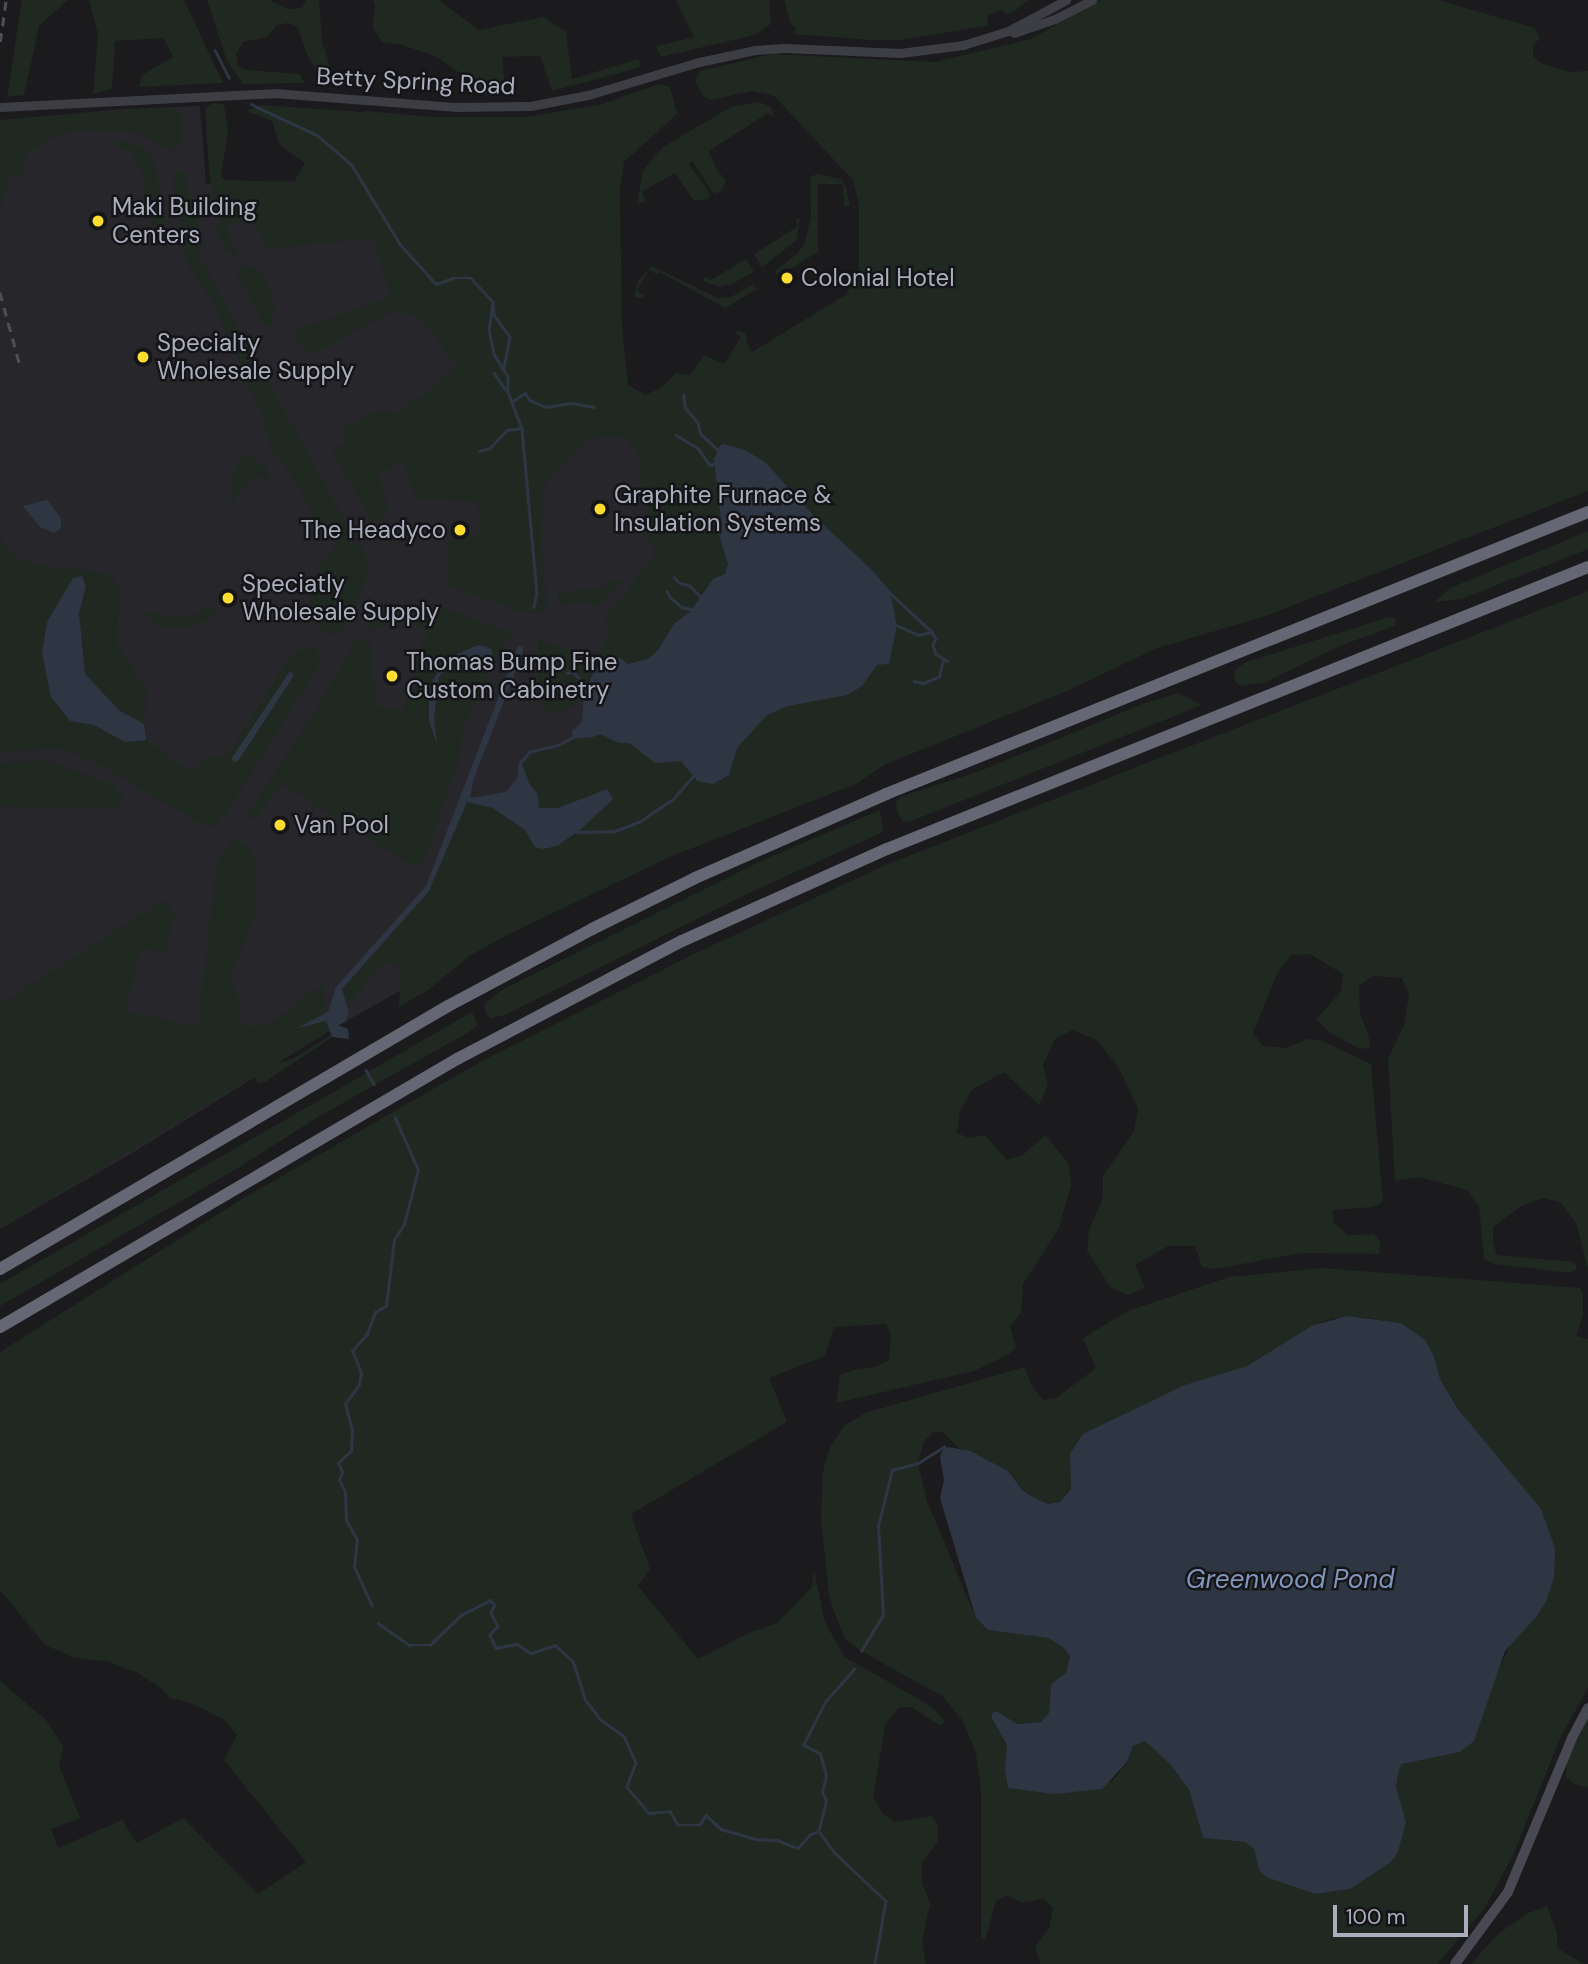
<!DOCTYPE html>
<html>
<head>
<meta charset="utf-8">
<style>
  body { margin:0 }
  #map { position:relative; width:1588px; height:1964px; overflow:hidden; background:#1b1a1d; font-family:"DM Sans",sans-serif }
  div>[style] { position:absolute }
  .built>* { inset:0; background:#27262a }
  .green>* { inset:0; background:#1f2922 }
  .water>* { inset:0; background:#2e3643 }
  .stream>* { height:2.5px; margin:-1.25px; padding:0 1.25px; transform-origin:1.25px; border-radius:1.25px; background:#2e3643 }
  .tertiary>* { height:9px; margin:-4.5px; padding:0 4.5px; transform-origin:4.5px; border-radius:4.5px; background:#3d3d44 }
  .secondary>* { height:10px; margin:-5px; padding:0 5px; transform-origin:5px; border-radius:5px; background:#484952 }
  .motorway>* { height:12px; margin:-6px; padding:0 6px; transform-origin:6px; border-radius:6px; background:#666774 }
  .rail>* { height:2.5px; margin-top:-1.25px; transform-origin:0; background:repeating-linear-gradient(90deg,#4d4e57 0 9px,transparent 0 16px) }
  .dots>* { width:19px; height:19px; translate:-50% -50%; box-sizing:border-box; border:4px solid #151518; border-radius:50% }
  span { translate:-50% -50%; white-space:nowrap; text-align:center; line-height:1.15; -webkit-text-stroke:5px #151518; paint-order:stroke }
  .street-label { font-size:24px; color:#abaebd }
  .poi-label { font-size:24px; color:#abaebd }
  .left { translate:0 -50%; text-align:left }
  .right { translate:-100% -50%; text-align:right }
  .water-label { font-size:26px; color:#8095bb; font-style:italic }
  .scale { position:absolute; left:1333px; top:1905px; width:135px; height:32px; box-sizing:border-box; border:4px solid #abaebd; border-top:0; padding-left:9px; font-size:21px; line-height:24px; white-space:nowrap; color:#abaebd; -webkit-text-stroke:5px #151518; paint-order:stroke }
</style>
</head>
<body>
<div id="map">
  <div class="built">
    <i style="clip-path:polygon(599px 105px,631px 417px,877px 352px,886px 764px,572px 893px,331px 1030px,134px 1152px,0 1229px,0 120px,124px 109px,200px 106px,206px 184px,379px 179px,364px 111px,433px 117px,527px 117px)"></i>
  </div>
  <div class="green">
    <i style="clip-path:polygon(22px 0,68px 0,39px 26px,24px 95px,7px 97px)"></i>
    <i style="clip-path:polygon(89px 0,184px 0,223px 83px,139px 87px,142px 75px,173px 57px,164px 38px,115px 41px,112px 89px,93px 94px,98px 34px)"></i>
    <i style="clip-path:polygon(207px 0,269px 0,289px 9px,302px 8px,306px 0,319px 0,322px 41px,333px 77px,331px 84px,321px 79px,306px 52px,298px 27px,288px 23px,277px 25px,267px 37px,243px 42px,236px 53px,238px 65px,246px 70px,300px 74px,304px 83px,243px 84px,227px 61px)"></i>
    <i style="clip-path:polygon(372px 0,439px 0,479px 30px,544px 17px,566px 32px,572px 79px,639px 59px,641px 67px,552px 91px,540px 56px,502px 57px,506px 94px,479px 95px,466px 77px,435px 56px,402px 45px,382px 42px,373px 28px,375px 3px)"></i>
    <i style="clip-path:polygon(676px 0,769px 0,771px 24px,755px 35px,661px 57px,656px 46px,694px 37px)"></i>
    <i style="clip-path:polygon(784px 0,1029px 0,1012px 13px,1005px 14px,1002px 9px,988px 15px,987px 26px,900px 40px,870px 40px,793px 34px,796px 28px,790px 23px)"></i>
    <i style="clip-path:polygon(1101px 0,1438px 0,1535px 28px,1540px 38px,1533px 46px,1533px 56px,1541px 63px,1569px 72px,1588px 71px,1588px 491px,1263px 617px,1157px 648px,1065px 692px,886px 764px,856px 784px,672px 856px,507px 935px,468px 957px,428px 990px,398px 1007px,402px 985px,400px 969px,394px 963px,382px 965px,372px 973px,367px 985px,348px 1004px,342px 989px,429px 891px,467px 802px,493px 808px,525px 830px,531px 840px,581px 829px,608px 806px,613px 799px,607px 789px,558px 808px,539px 808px,537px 794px,530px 785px,522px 765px,538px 752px,553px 751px,578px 738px,599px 734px,619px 743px,629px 743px,655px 763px,681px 761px,687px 766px,690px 774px,713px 784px,729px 775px,737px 748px,767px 715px,788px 706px,847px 695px,869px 678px,877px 665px,889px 664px,897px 626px,717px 486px,719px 535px,728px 564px,725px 575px,713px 580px,691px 611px,673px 624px,658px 650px,648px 659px,594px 671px,584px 694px,572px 707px,559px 713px,545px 711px,538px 693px,538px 640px,593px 655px,609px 639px,606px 616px,655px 556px,655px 548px,649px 539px,647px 497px,640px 486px,640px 456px,623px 437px,590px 438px,549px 476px,544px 489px,541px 538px,547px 605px,545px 610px,538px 614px,523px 612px,447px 586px,449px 538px,480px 535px,478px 502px,415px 498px,402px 459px,379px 475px,389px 515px,372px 521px,332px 451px,346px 441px,341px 430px,378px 411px,401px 412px,457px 367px,427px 325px,414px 316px,395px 310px,309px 356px,296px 337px,299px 329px,390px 297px,374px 238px,267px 249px,251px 216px,225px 227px,239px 257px,227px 252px,215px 227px,221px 221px,214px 202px,209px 170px,205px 108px,213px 103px,224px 104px,228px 129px,221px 176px,225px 180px,294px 182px,305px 163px,279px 144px,272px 121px,246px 111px,261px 105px,433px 117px,527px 117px,599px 105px,660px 84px,670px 87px,677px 114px,624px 162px,620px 189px,622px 329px,628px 385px,645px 395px,661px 388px,676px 373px,690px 375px,704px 355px,724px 364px,741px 337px,734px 332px,738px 330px,746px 334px,747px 343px,752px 352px,847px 294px,859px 269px,859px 205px,853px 180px,774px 96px,752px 91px,711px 100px,702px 95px,695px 81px,700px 71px,772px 54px,935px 62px,1031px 39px)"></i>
    <i style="clip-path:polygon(759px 102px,771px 107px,774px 117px,768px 113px,709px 151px,716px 168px,726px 181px,721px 191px,717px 194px,711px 190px,692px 160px,689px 165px,709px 191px,709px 199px,694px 201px,675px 173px,642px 192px,646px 202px,637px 203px,643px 170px,663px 147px,731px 107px)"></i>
    <i style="clip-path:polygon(170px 107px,182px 116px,182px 144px,179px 148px,171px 151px,140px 134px,126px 131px,77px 130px,51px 138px,27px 154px,23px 162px,24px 178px,10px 171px,0 213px,0 120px)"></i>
    <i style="clip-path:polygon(121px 140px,145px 149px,155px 163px,165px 221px,159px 228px,151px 224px,141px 169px,129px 151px,116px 145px,116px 142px)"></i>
    <i style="clip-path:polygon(176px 170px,185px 174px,203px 249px,198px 254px,358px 545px,362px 545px,368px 567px,366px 580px,354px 610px,337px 634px,326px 634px,316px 624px,305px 587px,337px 544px,329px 521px,317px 525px,304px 495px,272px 450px,261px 413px,213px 302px,188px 265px,173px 183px)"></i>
    <i style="clip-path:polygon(817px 174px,841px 179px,846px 188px,850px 205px,844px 207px,843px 184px,818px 184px,818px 252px,778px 276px,775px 271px,798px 253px,805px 243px,811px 216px,810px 177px)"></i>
    <i style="clip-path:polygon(800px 218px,796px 241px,762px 267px,754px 254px,797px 227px,796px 220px)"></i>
    <i style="clip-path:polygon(746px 259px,754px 272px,732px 284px,719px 287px,703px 281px,704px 277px,711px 280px)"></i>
    <i style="clip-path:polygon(244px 265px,258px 268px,265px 276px,275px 307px,271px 325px,264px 325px,236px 272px)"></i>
    <i style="clip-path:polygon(652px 266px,718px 298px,731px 297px,753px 284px,757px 289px,725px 308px,660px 272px,658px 275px,649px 270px,637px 291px,644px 295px,643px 298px,634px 297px,638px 281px)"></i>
    <i style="clip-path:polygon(246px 455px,266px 466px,271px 481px,254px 475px,231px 506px,232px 475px,242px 457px)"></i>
    <i style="clip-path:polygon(1588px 531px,1588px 549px,1462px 599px,1434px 602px,1450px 588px)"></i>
    <i style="clip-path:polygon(0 532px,4px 546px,16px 558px,39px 566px,88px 570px,113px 577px,119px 589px,117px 644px,147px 691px,144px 724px,120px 711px,85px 674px,79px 613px,86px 586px,73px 578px,47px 622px,42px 653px,51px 697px,70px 721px,94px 725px,125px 742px,146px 740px,191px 773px,207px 756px,226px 757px,281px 671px,297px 652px,311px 647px,318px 651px,320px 663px,228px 811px,214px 827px,208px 828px,98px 764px,60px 749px,0 751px)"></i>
    <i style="clip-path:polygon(604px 579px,623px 582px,596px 606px,586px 601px,559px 606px,558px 592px,603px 588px)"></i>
    <i style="clip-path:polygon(1588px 591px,1588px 1269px,1576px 1223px,1560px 1202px,1543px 1198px,1521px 1206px,1493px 1227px,1493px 1243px,1497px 1255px,1575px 1262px,1577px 1270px,1569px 1273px,1494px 1264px,1484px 1259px,1479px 1207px,1467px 1190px,1419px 1177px,1395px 1181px,1388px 1059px,1404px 1025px,1409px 994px,1402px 978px,1373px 976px,1359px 986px,1360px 1013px,1369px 1037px,1370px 1049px,1358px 1048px,1329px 1032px,1317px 1019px,1341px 991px,1343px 974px,1310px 954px,1291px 955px,1277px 974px,1253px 1033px,1263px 1046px,1286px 1048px,1308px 1039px,1320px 1040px,1371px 1064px,1383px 1202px,1373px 1207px,1333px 1210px,1334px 1223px,1348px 1235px,1374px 1234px,1381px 1243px,1379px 1254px,1302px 1253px,1215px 1269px,1202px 1267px,1195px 1246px,1168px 1246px,1135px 1265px,1145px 1288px,1128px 1295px,1111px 1288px,1087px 1251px,1089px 1230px,1103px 1198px,1103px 1176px,1134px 1131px,1138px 1109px,1119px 1068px,1097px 1040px,1072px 1030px,1055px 1039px,1043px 1065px,1048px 1085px,1039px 1105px,1004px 1072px,972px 1090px,960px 1111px,957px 1133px,969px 1138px,985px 1135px,1007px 1160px,1023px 1155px,1045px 1135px,1069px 1164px,1071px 1185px,1059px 1228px,1023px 1284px,1021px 1313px,1010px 1326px,1016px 1347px,1009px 1354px,974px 1371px,836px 1403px,840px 1375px,857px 1369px,875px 1367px,889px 1360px,891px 1335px,886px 1324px,834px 1327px,825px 1356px,769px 1378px,787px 1422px,631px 1514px,650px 1569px,638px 1586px,698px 1659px,749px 1633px,777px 1623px,812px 1587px,814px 1570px,825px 1622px,844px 1657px,917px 1698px,936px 1711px,945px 1722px,940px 1726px,912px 1707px,899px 1708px,885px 1725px,873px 1797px,882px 1813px,894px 1822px,932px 1816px,938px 1825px,938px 1841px,922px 1863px,922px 1882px,930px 1904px,922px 1940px,926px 1964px,0 1964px,0 1681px,46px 1720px,63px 1746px,59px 1766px,80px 1818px,51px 1829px,58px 1848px,122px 1820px,137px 1843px,183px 1818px,258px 1894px,306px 1862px,224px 1760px,237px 1735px,223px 1719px,191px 1703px,170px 1698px,161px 1688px,136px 1672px,109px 1662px,73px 1657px,45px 1645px,0 1590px,0 1352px,242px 1199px,482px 1061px,700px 951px,888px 864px)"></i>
    <i style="clip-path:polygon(420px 603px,438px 606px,512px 633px,494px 661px,461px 734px,460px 756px,428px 851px,421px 862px,415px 867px,396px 856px,283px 785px,255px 818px,250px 820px,248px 814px,318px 706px,355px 641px,366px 640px,371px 644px,371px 684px,377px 685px,375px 706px,404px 710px,406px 700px,417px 683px,418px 651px,426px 638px,427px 628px,418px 627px)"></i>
    <i style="clip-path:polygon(207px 604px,216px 610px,212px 615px,201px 623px,184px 628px,165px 627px,153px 623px,144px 615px,148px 612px,168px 617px,191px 617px)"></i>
    <i style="clip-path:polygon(405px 604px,410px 610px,409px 627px,377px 626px,376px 632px,367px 627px,383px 614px)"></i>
    <i style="clip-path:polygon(1389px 617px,1396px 619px,1395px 626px,1342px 645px,1263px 683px,1241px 686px,1235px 681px,1234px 671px,1244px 663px)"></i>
    <i style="clip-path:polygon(1179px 693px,1202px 705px,909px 822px,903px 822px,897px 811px,896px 801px,903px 796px,980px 771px,1145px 703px)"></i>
    <i style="clip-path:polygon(45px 760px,113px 785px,124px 797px,119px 805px,107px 809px,0 806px,0 763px)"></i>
    <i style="clip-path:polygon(880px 810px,883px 832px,743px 896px,505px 1015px,491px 1018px,486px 1014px,484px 1005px,500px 991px,763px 860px)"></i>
    <i style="clip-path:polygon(233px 839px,246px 845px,255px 856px,255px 915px,230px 977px,238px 998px,239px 1021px,254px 1028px,271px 1023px,322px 984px,326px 997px,324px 1016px,313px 1019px,326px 1020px,331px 1030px,273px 1065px,294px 1058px,331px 1035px,332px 1037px,265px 1082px,258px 1083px,254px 1076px,0 1228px,0 1004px,164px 900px,175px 913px,165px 951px,141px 949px,125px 1012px,198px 1026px,215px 877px,221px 854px)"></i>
    <i style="clip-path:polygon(472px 1012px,478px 1025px,467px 1033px,318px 1117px,238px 1168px,0 1306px,0 1284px)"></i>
    <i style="clip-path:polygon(evenodd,1322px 1268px,1580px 1288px,1583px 1294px,1583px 1314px,1576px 1336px,1588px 1339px,1588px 1687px,1559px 1741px,1513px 1855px,1484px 1909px,1437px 1964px,1040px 1964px,1035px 1946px,1049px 1929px,1053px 1908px,1043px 1899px,1022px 1903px,1007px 1895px,996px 1901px,985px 1940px,981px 1938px,981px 1790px,976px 1753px,963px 1721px,942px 1696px,861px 1651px,846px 1640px,838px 1622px,829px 1596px,821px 1517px,823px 1471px,830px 1447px,845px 1425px,865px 1413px,1025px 1367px,1031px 1385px,1043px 1400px,1056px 1398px,1096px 1368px,1083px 1338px,1128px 1311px,1229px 1277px,1322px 1268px,1360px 1317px,1401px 1323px,1434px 1356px,1440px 1379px,1465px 1419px,1512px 1641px,1460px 1752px,1402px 1764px,1399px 1770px,1396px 1787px,1406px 1822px,1398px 1852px,1350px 1889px,1315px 1894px,1266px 1877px,1259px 1870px,1254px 1849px,1245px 1842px,1203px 1838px,1189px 1790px,1171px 1765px,1145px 1741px,1133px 1746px,1127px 1763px,1111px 1782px,1005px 1769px,1007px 1745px,992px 1720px,996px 1712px,1017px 1724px,1040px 1722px,1045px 1718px,1049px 1713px,1051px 1684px,1066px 1674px,1070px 1656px,1063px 1647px,1048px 1638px,988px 1630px,976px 1618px,927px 1501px,918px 1463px,924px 1441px,934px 1431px,944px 1433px,959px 1448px,1008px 1471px,1022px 1490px,1031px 1496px,1048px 1504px,1060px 1502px,1071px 1489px,1070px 1454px,1247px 1366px,1313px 1325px,1330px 1319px,1360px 1317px)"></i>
    <i style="clip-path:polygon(1588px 1718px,1588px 1787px,1574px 1784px,1566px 1777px,1566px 1762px)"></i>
    <i style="clip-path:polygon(1547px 1906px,1557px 1933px,1557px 1948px,1584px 1964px,1471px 1964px,1498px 1934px,1526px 1914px)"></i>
  </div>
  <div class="water">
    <i style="clip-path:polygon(724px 444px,747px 451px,766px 463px,814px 516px,872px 570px,890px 591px,897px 626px,889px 664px,877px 665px,862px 686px,847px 695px,788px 706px,767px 715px,737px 748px,729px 775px,713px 784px,697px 781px,681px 761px,655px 763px,629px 743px,619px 743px,600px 734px,593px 737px,573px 739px,572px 731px,582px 722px,584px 694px,594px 671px,612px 659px,620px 658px,628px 664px,648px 659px,658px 650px,674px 624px,691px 611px,713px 579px,725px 574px,728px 564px,719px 535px,721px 519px,714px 459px,720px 446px)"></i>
    <i style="clip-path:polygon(47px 500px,61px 518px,61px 528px,54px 533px,40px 527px,23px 506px)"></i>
    <i style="clip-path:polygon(82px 576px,86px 586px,79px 613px,85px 674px,120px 711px,144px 724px,146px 740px,125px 742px,94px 725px,70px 721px,51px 697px,42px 653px,47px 622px,73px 578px)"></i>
    <i style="clip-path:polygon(478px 645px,491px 648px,494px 661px,489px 663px,482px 658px,475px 661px,469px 658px,463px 665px,452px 662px,439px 677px,434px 719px,437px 744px,429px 721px,429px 694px,434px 678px,449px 658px)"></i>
    <i style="clip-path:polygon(518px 646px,523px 647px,523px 651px,473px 781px,470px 798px,506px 792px,517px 778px,520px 759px,530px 785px,537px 793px,539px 808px,558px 808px,607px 789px,613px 799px,581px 829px,557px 846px,543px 849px,535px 847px,525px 830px,493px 808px,467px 802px,429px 891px,342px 989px,349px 1013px,345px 1022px,338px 1025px,348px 1029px,349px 1039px,332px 1037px,326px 1021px,297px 1028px,328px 1012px,336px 987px,426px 886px)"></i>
    <i style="clip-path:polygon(290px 671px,294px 675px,291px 680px,238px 761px,233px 762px,232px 758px)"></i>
    <i style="clip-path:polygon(1348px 1316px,1401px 1323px,1425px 1340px,1434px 1356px,1440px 1379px,1458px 1409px,1541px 1509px,1555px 1548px,1554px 1578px,1546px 1601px,1537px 1616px,1505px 1651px,1474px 1741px,1460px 1752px,1402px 1764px,1399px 1770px,1396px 1787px,1406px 1822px,1398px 1852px,1391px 1862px,1350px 1889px,1315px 1894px,1266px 1877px,1259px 1870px,1254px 1849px,1245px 1842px,1203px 1838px,1189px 1790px,1171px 1765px,1145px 1741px,1133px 1746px,1127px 1762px,1102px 1789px,1054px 1794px,1008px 1788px,1005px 1769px,1007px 1745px,992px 1719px,992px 1713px,996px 1711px,1017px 1724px,1041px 1722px,1049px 1713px,1051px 1684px,1066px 1673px,1070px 1656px,1063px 1647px,1048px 1638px,988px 1630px,976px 1618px,940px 1498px,944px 1480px,940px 1457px,942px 1451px,948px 1447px,970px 1451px,1008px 1471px,1022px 1490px,1031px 1496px,1048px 1504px,1060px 1502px,1071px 1489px,1070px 1454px,1083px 1434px,1185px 1385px,1247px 1366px,1313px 1325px)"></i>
  </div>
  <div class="stream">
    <i style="left:215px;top:50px;width:31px;rotate:63deg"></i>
    <i style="left:251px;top:104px;width:73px;rotate:25.2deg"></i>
    <i style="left:317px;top:135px;width:46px;rotate:40.6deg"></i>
    <i style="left:352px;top:165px;width:92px;rotate:58.7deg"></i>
    <i style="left:400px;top:244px;width:54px;rotate:48deg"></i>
    <i style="left:436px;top:284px;width:18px;rotate:-19deg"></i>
    <i style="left:453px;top:278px;width:18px"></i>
    <i style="left:471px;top:278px;width:33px;rotate:47deg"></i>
    <i style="left:493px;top:302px;width:28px;rotate:98deg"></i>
    <i style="left:489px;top:330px;width:25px;rotate:78deg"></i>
    <i style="left:494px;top:354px;width:26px;rotate:58deg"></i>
    <i style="left:508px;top:376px;width:16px;rotate:90deg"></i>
    <i style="left:508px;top:392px;width:40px;rotate:69deg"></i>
    <i style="left:522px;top:429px;width:165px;rotate:84.8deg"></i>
    <i style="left:537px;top:593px;width:14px;rotate:102deg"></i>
    <i style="left:493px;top:305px;width:10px;rotate:84deg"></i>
    <i style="left:494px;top:315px;width:27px;rotate:54deg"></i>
    <i style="left:510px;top:337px;width:31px;rotate:101deg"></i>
    <i style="left:494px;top:373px;width:21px;rotate:55deg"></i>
    <i style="left:684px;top:395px;width:12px;rotate:85deg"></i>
    <i style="left:685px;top:407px;width:21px;rotate:51deg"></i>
    <i style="left:698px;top:423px;width:11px;rotate:75deg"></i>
    <i style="left:701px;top:434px;width:25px;rotate:43deg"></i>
    <i style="left:513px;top:401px;width:14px;rotate:-34deg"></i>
    <i style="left:525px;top:393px;width:9px;rotate:54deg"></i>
    <i style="left:530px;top:400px;width:17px;rotate:24deg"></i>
    <i style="left:546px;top:407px;width:25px;rotate:-9deg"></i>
    <i style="left:571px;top:403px;width:23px;rotate:10deg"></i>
    <i style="left:676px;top:435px;width:27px;rotate:31deg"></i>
    <i style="left:699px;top:449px;width:17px;rotate:57deg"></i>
    <i style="left:708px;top:463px;width:4px;rotate:34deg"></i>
    <i style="left:711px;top:465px;width:4px;rotate:-27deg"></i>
    <i style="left:479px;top:451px;width:11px;rotate:-15deg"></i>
    <i style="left:490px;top:448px;width:25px;rotate:-47deg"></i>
    <i style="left:507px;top:430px;width:14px;rotate:-8deg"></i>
    <i style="left:674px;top:577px;width:8px;rotate:45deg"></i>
    <i style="left:680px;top:583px;width:9px;rotate:13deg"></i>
    <i style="left:689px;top:585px;width:17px;rotate:45deg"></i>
    <i style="left:667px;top:591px;width:7px;rotate:63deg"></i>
    <i style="left:670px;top:597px;width:16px;rotate:40deg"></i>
    <i style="left:682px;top:607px;width:12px;rotate:14deg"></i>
    <i style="left:889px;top:592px;width:59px;rotate:42.9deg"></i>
    <i style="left:896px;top:625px;width:24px;rotate:24deg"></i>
    <i style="left:918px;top:635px;width:14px;rotate:-12deg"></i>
    <i style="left:932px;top:632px;width:8px;rotate:60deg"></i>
    <i style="left:936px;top:639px;width:7px;rotate:117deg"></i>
    <i style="left:933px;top:645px;width:9px;rotate:72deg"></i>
    <i style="left:936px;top:654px;width:13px;rotate:32deg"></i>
    <i style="left:567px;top:673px;width:6px;rotate:-18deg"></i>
    <i style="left:573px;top:671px;width:14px;rotate:51deg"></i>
    <i style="left:582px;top:682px;width:9px;rotate:18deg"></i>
    <i style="left:914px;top:681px;width:9px;rotate:13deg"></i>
    <i style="left:923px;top:683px;width:17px;rotate:-21deg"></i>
    <i style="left:939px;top:677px;width:17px;rotate:-77deg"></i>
    <i style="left:521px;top:762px;width:13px;rotate:-51deg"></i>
    <i style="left:529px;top:752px;width:30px;rotate:-14deg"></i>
    <i style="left:558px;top:745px;width:19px;rotate:-28deg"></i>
    <i style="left:576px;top:832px;width:39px;rotate:-1deg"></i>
    <i style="left:615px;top:831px;width:26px;rotate:-21deg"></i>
    <i style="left:639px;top:822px;width:41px;rotate:-34.1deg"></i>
    <i style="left:673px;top:799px;width:30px;rotate:-49deg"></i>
    <i style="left:366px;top:1070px;width:16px;rotate:60deg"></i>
    <i style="left:372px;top:1606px;width:43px;rotate:-114.8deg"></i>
    <i style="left:354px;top:1567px;width:27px;rotate:-84deg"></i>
    <i style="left:357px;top:1540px;width:23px;rotate:-119deg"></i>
    <i style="left:346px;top:1520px;width:28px;rotate:-92deg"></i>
    <i style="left:345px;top:1492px;width:13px;rotate:-117deg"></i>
    <i style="left:339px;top:1480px;width:9px;rotate:-69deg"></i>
    <i style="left:342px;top:1472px;width:10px;rotate:-114deg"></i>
    <i style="left:338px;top:1463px;width:18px;rotate:-43deg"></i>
    <i style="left:351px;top:1451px;width:21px;rotate:-87deg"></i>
    <i style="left:352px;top:1430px;width:27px;rotate:-105deg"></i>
    <i style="left:345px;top:1404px;width:24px;rotate:-54deg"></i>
    <i style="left:359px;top:1385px;width:12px;rotate:-81deg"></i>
    <i style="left:361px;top:1373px;width:24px;rotate:-112deg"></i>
    <i style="left:352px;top:1351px;width:23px;rotate:-49deg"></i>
    <i style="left:367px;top:1334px;width:23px;rotate:-70deg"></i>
    <i style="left:375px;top:1312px;width:13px;rotate:-29deg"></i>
    <i style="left:386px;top:1306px;width:66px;rotate:-83.1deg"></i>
    <i style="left:394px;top:1240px;width:19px;rotate:-58deg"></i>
    <i style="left:404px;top:1224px;width:56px;rotate:-75.5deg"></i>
    <i style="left:418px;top:1170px;width:57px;rotate:-113.9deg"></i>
    <i style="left:378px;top:1623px;width:39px;rotate:35deg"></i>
    <i style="left:410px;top:1645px;width:20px"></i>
    <i style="left:430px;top:1645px;width:43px;rotate:-44.1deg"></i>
    <i style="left:461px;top:1615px;width:33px;rotate:-27deg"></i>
    <i style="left:490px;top:1600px;width:7px;rotate:45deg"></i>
    <i style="left:495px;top:1605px;width:9px;rotate:117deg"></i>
    <i style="left:491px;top:1613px;width:15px;rotate:62deg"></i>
    <i style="left:498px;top:1626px;width:12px;rotate:132deg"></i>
    <i style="left:490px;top:1635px;width:14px;rotate:65deg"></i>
    <i style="left:496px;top:1648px;width:21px;rotate:-11deg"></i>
    <i style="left:517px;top:1644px;width:17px;rotate:33deg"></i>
    <i style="left:531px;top:1653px;width:25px;rotate:-18deg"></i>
    <i style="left:555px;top:1645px;width:24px;rotate:42deg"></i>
    <i style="left:573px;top:1661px;width:40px;rotate:72deg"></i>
    <i style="left:585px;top:1699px;width:26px;rotate:53deg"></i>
    <i style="left:601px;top:1720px;width:28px;rotate:35deg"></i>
    <i style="left:624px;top:1736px;width:30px;rotate:66deg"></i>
    <i style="left:636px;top:1763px;width:26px;rotate:111deg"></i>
    <i style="left:627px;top:1787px;width:34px;rotate:50deg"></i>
    <i style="left:649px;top:1813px;width:21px;rotate:-5deg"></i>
    <i style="left:670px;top:1811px;width:16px;rotate:60deg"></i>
    <i style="left:678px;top:1825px;width:21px"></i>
    <i style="left:699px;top:1825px;width:12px;rotate:-55deg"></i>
    <i style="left:706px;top:1815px;width:21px;rotate:43deg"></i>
    <i style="left:721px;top:1829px;width:36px;rotate:16deg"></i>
    <i style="left:756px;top:1839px;width:21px;rotate:3deg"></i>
    <i style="left:777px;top:1840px;width:22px;rotate:21deg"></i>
    <i style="left:798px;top:1848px;width:18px;rotate:-49deg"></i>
    <i style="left:810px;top:1834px;width:9px;rotate:-18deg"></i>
    <i style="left:819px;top:1831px;width:26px;rotate:54deg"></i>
    <i style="left:834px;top:1852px;width:71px;rotate:43.3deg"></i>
    <i style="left:886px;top:1901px;width:64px;rotate:99.9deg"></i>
    <i style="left:861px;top:1651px;width:42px;rotate:-58.6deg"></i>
    <i style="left:883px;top:1615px;width:89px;rotate:-93.2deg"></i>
    <i style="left:878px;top:1526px;width:58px;rotate:-76deg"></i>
    <i style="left:892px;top:1470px;width:27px;rotate:-15deg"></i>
    <i style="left:918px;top:1463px;width:31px;rotate:-32deg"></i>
    <i style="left:944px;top:1447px;width:6px;rotate:45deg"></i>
    <i style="left:819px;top:1829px;width:29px;rotate:-76deg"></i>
    <i style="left:826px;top:1801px;width:10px;rotate:-114deg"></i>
    <i style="left:822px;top:1792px;width:16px;rotate:-76deg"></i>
    <i style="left:826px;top:1776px;width:23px;rotate:-105deg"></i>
    <i style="left:820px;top:1754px;width:19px;rotate:-152deg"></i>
    <i style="left:803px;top:1745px;width:48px;rotate:-62.9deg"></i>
    <i style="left:825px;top:1702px;width:44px;rotate:-48.7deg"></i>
  </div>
  <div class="tertiary">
    <i style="left:1014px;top:33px;width:43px;rotate:-18.9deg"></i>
    <i style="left:1055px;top:19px;width:42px;rotate:-27.2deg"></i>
    <i style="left:0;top:107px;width:274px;rotate:-2.9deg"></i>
    <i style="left:274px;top:93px;width:184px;rotate:4.4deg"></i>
    <i style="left:457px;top:107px;width:73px;rotate:-0.8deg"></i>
    <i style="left:530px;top:106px;width:59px;rotate:-10.7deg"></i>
    <i style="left:588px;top:95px;width:116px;rotate:-16.6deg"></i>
    <i style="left:699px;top:62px;width:57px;rotate:-12.1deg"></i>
    <i style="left:755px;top:50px;width:30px;rotate:-4deg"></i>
    <i style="left:785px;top:48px;width:115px;rotate:2.5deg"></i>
    <i style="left:900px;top:53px;width:64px;rotate:-7.2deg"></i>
    <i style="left:963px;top:45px;width:47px;rotate:-17.3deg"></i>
    <i style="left:1008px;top:31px;width:66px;rotate:-28.1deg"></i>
  </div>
  <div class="secondary">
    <i style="left:1455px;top:1964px;width:89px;rotate:-53.6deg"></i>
    <i style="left:1508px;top:1892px;width:167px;rotate:-67.4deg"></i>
    <i style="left:1572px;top:1738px;width:34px;rotate:-62deg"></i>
  </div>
  <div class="motorway">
    <i style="left:0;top:1269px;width:519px;rotate:-30.42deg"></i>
    <i style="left:448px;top:1006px;width:163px;rotate:-28.1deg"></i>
    <i style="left:592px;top:929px;width:115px;rotate:-26.3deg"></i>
    <i style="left:695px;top:878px;width:209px;rotate:-23.7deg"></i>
    <i style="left:886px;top:794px;width:757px;rotate:-21.89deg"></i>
    <i style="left:0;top:1327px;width:530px;rotate:-30.39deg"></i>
    <i style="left:457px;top:1059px;width:254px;rotate:-27.7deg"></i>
    <i style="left:682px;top:941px;width:225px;rotate:-24.2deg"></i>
    <i style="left:887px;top:849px;width:756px;rotate:-21.91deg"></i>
  </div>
  <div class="rail">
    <i style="left:0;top:42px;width:42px;rotate:-81.9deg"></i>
    <i style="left:0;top:292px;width:76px;rotate:74.7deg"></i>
  </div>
  <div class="dots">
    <i style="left:98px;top:221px;background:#ffdd30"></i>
    <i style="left:787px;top:278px;background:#ffdd30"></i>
    <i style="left:143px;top:357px;background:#ffdd30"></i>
    <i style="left:600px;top:509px;background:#ffdd30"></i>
    <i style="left:460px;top:530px;background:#ffdd30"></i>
    <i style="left:228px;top:598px;background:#ffdd30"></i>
    <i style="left:392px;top:676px;background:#ffdd30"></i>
    <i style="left:280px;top:825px;background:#ffdd30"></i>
  </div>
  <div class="street-label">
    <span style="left:416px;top:81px;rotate:3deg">Betty Spring Road</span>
  </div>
  <div class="poi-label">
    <span class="left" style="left:112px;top:221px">Maki Building<br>Centers</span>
    <span class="left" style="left:801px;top:278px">Colonial Hotel</span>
    <span class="left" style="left:157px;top:357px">Specialty<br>Wholesale Supply</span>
    <span class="left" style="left:614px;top:509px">Graphite Furnace &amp;<br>Insulation Systems</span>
    <span class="right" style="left:446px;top:530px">The Headyco</span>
    <span class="left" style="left:242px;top:598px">Speciatly<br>Wholesale Supply</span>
    <span class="left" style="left:406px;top:676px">Thomas Bump Fine<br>Custom Cabinetry</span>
    <span class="left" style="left:294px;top:825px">Van Pool</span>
  </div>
  <div class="water-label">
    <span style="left:1290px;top:1580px">Greenwood Pond</span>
  </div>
  <div class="scale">100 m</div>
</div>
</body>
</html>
